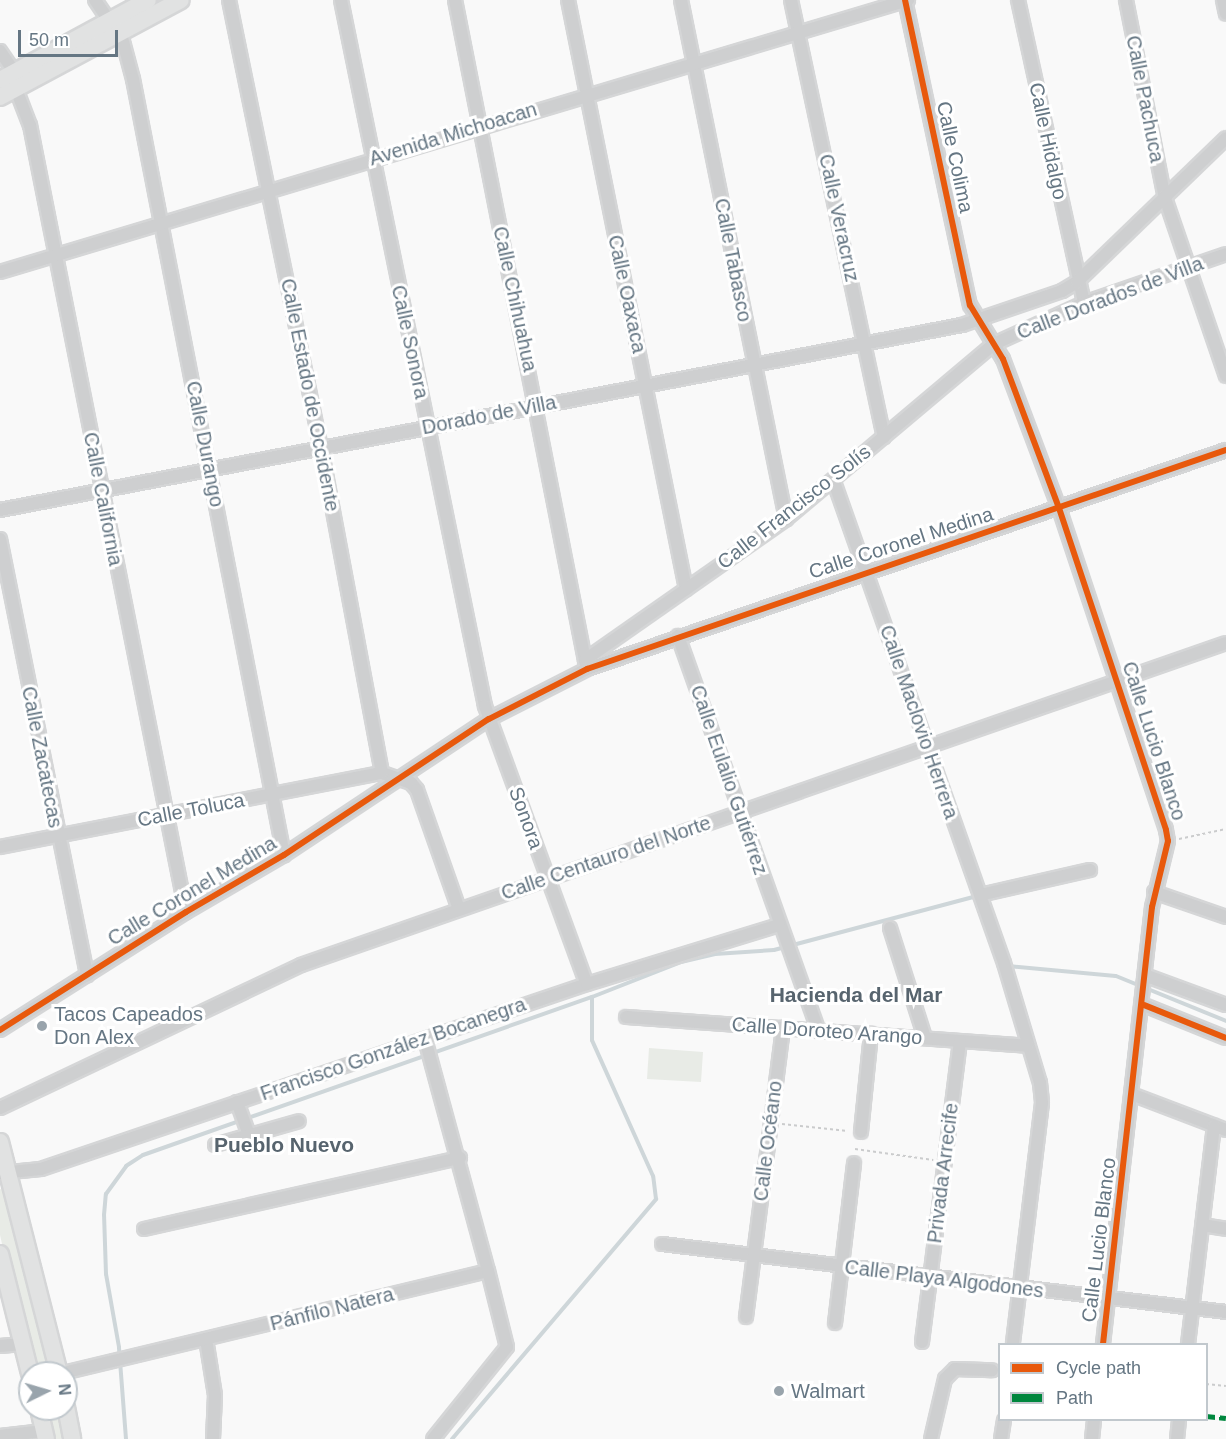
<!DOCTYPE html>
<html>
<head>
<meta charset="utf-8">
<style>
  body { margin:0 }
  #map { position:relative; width:1226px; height:1439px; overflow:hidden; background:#f9f9f9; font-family:Arial,sans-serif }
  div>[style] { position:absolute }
  .green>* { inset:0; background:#e8ebe6 }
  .stream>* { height:4px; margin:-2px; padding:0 2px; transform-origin:2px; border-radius:2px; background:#ced6d9 }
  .path>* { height:2px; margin-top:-1px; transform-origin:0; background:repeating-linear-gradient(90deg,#cbcccd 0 3px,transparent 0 6px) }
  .roads { filter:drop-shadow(2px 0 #d5d6d7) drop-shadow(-2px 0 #d5d6d7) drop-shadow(0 2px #d5d6d7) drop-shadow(0 -2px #d5d6d7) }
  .street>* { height:12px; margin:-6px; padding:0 6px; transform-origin:6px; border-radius:6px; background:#cecfd0 }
  .secondary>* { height:16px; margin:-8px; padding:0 8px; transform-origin:8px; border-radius:8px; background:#e1e2e2 }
  .quiet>* { height:4.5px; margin-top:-2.25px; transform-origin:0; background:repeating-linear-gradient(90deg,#00873e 0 9px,transparent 0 13.5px) }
  .cycleway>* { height:6px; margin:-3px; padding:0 3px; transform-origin:3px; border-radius:3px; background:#e8590c }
  .dots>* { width:16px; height:16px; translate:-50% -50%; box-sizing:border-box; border:3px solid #fff; border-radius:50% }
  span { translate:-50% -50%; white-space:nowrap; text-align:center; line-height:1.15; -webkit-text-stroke:6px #fff; paint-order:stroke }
  .street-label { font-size:20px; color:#657683 }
  .poi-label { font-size:20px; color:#657683 }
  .left { translate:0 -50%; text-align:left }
  .neighbourhood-label { font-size:21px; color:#57646e; font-weight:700 }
  .legend { position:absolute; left:998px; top:1343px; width:210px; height:78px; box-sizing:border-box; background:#fff; border:2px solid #c1c8cd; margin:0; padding:8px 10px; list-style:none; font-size:18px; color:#657683 }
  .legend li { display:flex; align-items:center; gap:12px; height:30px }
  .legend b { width:30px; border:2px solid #c1c8cd }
  .north { position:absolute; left:18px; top:1361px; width:60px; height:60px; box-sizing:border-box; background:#fff; border:2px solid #c1c8cd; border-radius:50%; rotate:85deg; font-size:16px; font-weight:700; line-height:24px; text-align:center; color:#657683 }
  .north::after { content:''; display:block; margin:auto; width:21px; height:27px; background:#99a4ac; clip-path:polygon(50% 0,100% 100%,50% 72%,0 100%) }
  .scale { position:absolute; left:18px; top:30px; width:100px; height:27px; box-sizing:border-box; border:3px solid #657683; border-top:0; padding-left:8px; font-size:18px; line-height:21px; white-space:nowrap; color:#657683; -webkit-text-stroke:4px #fff; paint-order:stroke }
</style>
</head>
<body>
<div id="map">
  <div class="green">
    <i style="clip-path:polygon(649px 1048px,703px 1052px,701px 1082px,647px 1079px)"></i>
    <i style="clip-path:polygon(0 1189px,4px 1190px,17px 1240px,49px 1373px,31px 1373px,0 1235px)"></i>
    <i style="clip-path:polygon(39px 1409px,57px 1409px,63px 1439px,46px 1439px)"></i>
  </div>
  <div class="stream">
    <i style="left:1008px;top:966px;width:108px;rotate:5.3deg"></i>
    <i style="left:1116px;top:976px;width:119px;rotate:22.2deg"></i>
    <i style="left:126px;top:1439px;width:92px;rotate:-94.4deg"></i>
    <i style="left:119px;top:1347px;width:74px;rotate:-100.1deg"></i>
    <i style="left:106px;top:1274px;width:59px;rotate:-91.9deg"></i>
    <i style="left:104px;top:1215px;width:21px;rotate:-85deg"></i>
    <i style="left:106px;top:1194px;width:34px;rotate:-54deg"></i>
    <i style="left:126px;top:1166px;width:20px;rotate:-33deg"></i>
    <i style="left:143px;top:1155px;width:476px;rotate:-19.4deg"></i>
    <i style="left:452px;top:1439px;width:315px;rotate:-49.6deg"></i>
    <i style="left:656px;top:1199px;width:23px;rotate:-97deg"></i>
    <i style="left:653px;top:1176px;width:149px;rotate:-114.2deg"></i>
    <i style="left:592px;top:1040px;width:43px;rotate:-90deg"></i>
    <i style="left:592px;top:997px;width:96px;rotate:-21.5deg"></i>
    <i style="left:681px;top:962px;width:35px;rotate:-13deg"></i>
    <i style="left:715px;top:954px;width:59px;rotate:-3.9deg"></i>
    <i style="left:774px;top:950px;width:210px;rotate:-14.9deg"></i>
  </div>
  <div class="path">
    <i style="left:1179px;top:839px;width:48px;rotate:-12deg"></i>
    <i style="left:782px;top:1124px;width:66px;rotate:6.1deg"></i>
    <i style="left:855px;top:1149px;width:79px;rotate:8deg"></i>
    <i style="left:1206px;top:1384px;width:20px;rotate:6deg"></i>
  </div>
  <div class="roads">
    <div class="street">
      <i style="left:95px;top:0;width:25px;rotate:56deg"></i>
      <i style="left:229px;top:0;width:456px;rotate:78.4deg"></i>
      <i style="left:321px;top:447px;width:332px;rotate:79.4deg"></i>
      <i style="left:382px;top:773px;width:31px;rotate:19deg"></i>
      <i style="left:411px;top:783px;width:9px;rotate:49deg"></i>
      <i style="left:417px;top:790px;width:126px;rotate:70.6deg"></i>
      <i style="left:341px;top:0;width:721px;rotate:78.47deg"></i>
      <i style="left:485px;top:706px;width:296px;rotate:69.9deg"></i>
      <i style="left:455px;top:0;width:678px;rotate:78.86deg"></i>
      <i style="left:568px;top:0;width:601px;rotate:78.67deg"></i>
      <i style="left:681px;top:0;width:530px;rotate:78.56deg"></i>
      <i style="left:791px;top:0;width:447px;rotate:78deg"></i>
      <i style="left:905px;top:0;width:312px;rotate:78deg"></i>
      <i style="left:970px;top:305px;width:63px;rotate:58.6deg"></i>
      <i style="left:1003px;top:359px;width:159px;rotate:69.4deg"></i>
      <i style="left:1059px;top:508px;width:339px;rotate:71.6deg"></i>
      <i style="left:1166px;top:830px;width:11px;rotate:80deg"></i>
      <i style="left:1168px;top:841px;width:68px;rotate:103.6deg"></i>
      <i style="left:1152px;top:907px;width:440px;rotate:96.4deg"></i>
      <i style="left:1018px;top:0;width:310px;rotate:77.7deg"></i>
      <i style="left:1126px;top:0;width:202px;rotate:78.9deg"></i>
      <i style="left:1165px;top:198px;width:188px;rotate:71.1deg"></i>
      <i style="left:1223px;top:0;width:14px;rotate:78deg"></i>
      <i style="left:121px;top:34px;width:47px;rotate:75.1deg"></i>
      <i style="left:133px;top:79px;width:791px;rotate:78.99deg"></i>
      <i style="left:0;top:51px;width:25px;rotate:56deg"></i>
      <i style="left:16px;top:89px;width:39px;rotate:69deg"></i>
      <i style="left:30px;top:125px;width:802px;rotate:78.79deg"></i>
      <i style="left:0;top:272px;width:948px;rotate:-16.68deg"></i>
      <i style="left:834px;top:482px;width:510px;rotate:70.54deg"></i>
      <i style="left:1004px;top:963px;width:125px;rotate:73.3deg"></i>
      <i style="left:1040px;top:1083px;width:20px;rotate:84deg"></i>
      <i style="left:1042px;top:1103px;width:243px;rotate:96.9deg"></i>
      <i style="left:0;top:510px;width:980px;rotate:-10.89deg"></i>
      <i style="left:962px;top:325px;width:106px;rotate:-18.8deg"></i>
      <i style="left:1062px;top:291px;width:17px;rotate:-31deg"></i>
      <i style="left:1077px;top:282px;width:207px;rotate:-44deg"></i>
      <i style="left:0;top:539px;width:445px;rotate:78.7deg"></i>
      <i style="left:678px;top:636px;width:418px;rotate:70.4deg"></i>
      <i style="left:585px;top:660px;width:246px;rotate:-35deg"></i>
      <i style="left:786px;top:519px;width:272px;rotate:-40.1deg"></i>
      <i style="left:994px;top:344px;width:99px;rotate:-24.5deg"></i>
      <i style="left:1084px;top:303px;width:150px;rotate:-19deg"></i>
      <i style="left:0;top:847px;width:389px;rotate:-11deg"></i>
      <i style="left:1154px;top:892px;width:76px;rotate:19.1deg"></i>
      <i style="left:980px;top:895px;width:113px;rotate:-12.8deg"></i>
      <i style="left:890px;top:928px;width:115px;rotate:72.3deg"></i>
      <i style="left:1147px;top:976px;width:84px;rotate:20.2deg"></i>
      <i style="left:1144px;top:1005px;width:88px;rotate:21.9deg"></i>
      <i style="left:626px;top:1017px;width:403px;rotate:4.1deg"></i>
      <i style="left:0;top:1030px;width:220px;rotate:-32.4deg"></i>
      <i style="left:186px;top:912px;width:113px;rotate:-30.2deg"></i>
      <i style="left:284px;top:855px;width:246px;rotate:-33.6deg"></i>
      <i style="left:489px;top:719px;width:110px;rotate:-27deg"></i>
      <i style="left:587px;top:669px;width:675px;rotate:-18.92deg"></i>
      <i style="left:1134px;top:1095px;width:98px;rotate:20.8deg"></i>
      <i style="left:237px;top:1102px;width:35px;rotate:70deg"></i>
      <i style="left:0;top:1108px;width:333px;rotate:-25.4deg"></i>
      <i style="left:301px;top:965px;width:979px;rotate:-19.19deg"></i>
      <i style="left:861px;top:1132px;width:99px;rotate:-84.2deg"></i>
      <i style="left:215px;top:1145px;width:87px;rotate:-15.9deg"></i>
      <i style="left:0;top:1173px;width:41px;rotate:-5.6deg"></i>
      <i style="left:41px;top:1169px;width:576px;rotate:-18.72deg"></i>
      <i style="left:587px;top:984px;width:201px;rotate:-17.1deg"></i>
      <i style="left:1202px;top:1225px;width:24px;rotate:9deg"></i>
      <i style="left:144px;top:1229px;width:324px;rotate:-12.7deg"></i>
      <i style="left:662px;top:1244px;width:568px;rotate:6.87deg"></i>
      <i style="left:746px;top:1317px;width:292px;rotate:-82.7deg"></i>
      <i style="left:835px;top:1323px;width:161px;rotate:-83.2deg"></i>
      <i style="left:206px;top:1339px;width:57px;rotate:80.9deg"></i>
      <i style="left:215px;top:1395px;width:44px;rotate:92.6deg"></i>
      <i style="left:922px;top:1342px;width:303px;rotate:-82.8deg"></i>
      <i style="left:1188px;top:1344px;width:220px;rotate:-83.2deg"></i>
      <i style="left:0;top:1346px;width:23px;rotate:-5deg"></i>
      <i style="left:63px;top:1373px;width:437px;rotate:-13.5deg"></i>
      <i style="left:488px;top:1271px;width:240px;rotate:-105.2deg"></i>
      <i style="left:0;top:1436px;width:44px;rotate:-6.5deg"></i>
      <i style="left:433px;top:1439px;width:118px;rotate:-51.2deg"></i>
      <i style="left:507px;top:1347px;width:78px;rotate:-104deg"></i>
      <i style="left:931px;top:1439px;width:62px;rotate:-76.9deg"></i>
      <i style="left:945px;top:1379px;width:14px;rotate:-45deg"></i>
      <i style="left:955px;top:1369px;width:37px;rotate:2deg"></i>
      <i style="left:1001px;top:1439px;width:19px;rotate:-81deg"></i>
      <i style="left:1092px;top:1439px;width:19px;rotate:-84deg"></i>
      <i style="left:1177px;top:1439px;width:19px;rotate:-84deg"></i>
    </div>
    <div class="secondary">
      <i style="left:0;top:80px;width:168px;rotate:-28.4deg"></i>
      <i style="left:0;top:97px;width:205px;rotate:-28.2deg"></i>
      <i style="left:0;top:1142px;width:238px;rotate:75.7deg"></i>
      <i style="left:0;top:1254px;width:123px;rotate:75.9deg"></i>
      <i style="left:66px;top:1407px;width:33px;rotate:79deg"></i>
      <i style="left:39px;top:1409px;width:31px;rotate:77deg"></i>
    </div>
  </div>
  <div class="quiet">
    <i style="left:1206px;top:1416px;width:20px;rotate:6deg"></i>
  </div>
  <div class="cycleway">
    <i style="left:905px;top:0;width:312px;rotate:78deg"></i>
    <i style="left:970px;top:305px;width:63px;rotate:58.6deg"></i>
    <i style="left:1003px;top:359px;width:159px;rotate:69.4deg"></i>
    <i style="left:1059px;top:508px;width:339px;rotate:71.6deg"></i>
    <i style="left:1166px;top:830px;width:11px;rotate:80deg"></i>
    <i style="left:1168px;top:841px;width:68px;rotate:103.6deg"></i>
    <i style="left:1152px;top:907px;width:440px;rotate:96.4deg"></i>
    <i style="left:1144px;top:1005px;width:88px;rotate:21.9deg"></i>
    <i style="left:0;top:1030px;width:220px;rotate:-32.4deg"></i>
    <i style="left:186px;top:912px;width:113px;rotate:-30.2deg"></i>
    <i style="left:284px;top:855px;width:246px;rotate:-33.6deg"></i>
    <i style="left:489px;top:719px;width:110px;rotate:-27deg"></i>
    <i style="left:587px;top:669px;width:675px;rotate:-18.92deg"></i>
  </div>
  <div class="dots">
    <i style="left:42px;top:1026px;background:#99a4ac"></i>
    <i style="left:779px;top:1391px;background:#99a4ac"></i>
  </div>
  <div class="street-label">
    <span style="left:1145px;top:99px;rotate:79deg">Calle Pachuca</span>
    <span style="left:453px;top:134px;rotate:-17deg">Avenida Michoacan</span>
    <span style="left:1048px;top:141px;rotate:78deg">Calle Hidalgo</span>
    <span style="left:955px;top:157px;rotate:78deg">Calle Colima</span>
    <span style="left:839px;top:218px;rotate:78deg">Calle Veracruz</span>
    <span style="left:733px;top:260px;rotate:79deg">Calle Tabasco</span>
    <span style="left:627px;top:294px;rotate:78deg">Calle Oaxaca</span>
    <span style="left:1110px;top:298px;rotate:-21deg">Calle Dorados de Villa</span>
    <span style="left:515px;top:299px;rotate:78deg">Calle Chihuahua</span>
    <span style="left:410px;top:342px;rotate:78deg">Calle Sonora</span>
    <span style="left:310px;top:395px;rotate:79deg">Calle Estado de Occidente</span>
    <span style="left:489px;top:415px;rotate:-11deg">Dorado de Villa</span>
    <span style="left:205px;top:444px;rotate:79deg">Calle Durango</span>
    <span style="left:103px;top:499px;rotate:79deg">Calle California</span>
    <span style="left:794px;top:507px;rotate:-38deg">Calle Francisco Solís</span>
    <span style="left:901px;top:543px;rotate:-18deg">Calle Coronel Medina</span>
    <span style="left:919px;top:722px;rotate:71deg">Calle Maclovio Herrera</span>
    <span style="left:1154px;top:741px;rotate:72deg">Calle Lucio Blanco</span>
    <span style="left:42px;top:757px;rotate:79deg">Calle Zacatecas</span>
    <span style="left:729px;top:780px;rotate:71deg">Calle Eulalio Gutiérrez</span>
    <span style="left:191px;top:810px;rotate:-11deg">Calle Toluca</span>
    <span style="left:526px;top:818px;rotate:70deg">Sonora</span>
    <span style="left:606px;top:858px;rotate:-19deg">Calle Centauro del Norte</span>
    <span style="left:192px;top:891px;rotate:-31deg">Calle Coronel Medina</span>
    <span style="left:827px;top:1031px;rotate:4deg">Calle Doroteo Arango</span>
    <span style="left:393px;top:1049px;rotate:-19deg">Francisco González Bocanegra</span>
    <span style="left:768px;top:1141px;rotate:-83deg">Calle Océano</span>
    <span style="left:943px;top:1173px;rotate:-83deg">Privada Arrecife</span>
    <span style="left:1099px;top:1240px;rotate:-83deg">Calle Lucio Blanco</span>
    <span style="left:944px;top:1279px;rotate:7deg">Calle Playa Algodones</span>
    <span style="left:332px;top:1309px;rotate:-14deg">Pánfilo Natera</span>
  </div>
  <div class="poi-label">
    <span class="left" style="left:54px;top:1026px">Tacos Capeados<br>Don Alex</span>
    <span class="left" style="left:791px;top:1391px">Walmart</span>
  </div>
  <div class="neighbourhood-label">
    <span style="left:856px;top:995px">Hacienda del Mar</span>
    <span style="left:284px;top:1145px">Pueblo Nuevo</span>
  </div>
  <ul class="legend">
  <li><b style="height:8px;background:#e8590c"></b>Cycle path</li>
  <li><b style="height:8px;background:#00873e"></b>Path</li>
  </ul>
  <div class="north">N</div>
  <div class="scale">50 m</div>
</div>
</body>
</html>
